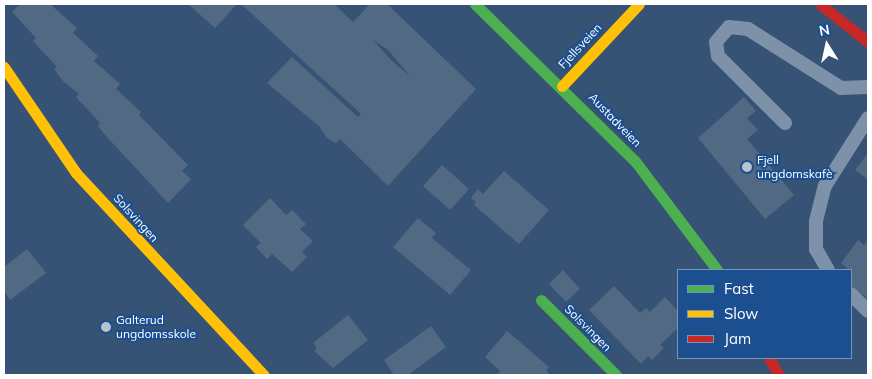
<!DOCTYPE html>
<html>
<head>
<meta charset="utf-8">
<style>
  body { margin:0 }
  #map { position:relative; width:872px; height:379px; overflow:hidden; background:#365274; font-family:Mulish,sans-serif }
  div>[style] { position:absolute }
  .building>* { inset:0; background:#526984 }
  .lane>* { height:14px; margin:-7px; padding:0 7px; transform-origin:7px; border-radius:7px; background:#7d92a8 }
  .fast>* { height:11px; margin:-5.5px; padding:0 5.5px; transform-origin:5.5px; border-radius:5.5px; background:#4caf50 }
  .slow>* { height:11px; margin:-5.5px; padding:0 5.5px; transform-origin:5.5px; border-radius:5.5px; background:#ffc107 }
  .jam>* { height:11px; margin:-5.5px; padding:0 5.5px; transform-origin:5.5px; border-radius:5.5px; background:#c62828 }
  .dots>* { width:14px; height:14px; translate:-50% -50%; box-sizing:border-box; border:2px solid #1b4f8f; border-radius:50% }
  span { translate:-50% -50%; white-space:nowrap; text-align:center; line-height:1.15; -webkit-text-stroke:4px #1b4f8f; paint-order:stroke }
  .street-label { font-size:12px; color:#fff }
  .poi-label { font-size:12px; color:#fff }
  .left { translate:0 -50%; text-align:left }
  .frame { position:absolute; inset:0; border:5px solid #fff; pointer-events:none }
  .legend { position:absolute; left:677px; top:269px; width:175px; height:90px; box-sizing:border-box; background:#1b4f8f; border:1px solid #7695bc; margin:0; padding:6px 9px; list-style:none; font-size:15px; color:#fff }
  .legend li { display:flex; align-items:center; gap:10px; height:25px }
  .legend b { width:25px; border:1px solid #7695bc }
  .north { position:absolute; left:802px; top:20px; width:50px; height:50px; -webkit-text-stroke:4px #1b4f8f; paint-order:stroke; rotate:350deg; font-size:14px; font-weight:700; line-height:20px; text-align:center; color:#fff }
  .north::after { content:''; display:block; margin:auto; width:18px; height:22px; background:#fff; clip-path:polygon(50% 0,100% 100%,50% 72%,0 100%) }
</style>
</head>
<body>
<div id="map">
  <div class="building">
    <i style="clip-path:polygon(20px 4px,50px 4px,77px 28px,73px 33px,98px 56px,94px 61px,120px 84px,116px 89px,141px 112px,139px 115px,188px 165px,182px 171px,191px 179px,168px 203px,107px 137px,98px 126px,100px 123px,76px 97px,79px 94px,63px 81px,54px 69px,57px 67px,33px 41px,36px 38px,12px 12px)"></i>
    <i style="clip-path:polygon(188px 4px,237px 4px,215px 28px)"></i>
    <i style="clip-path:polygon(evenodd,241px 4px,334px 4px,353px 22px,370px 4px,387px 4px,476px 89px,388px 186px,340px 139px,336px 143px,327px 138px,319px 126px,267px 83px,292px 57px,358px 117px,361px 114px,241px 4px,373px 40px,388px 50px,410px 76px,393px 62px,373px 40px)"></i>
    <i style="clip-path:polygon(744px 97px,756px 111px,747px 118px,758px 130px,747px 139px,794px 195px,765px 219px,698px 138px)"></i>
    <i style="clip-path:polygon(868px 153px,868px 180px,855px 170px)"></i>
    <i style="clip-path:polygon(442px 165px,469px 189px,450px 210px,423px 186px)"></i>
    <i style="clip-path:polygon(504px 171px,549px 210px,519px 244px,474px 205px,476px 202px,471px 198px,478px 189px,483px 194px)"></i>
    <i style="clip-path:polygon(270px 198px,286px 215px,292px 210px,306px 224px,300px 229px,313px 241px,302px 252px,307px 257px,292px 272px,272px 254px,267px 259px,256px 247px,261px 243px,243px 225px)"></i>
    <i style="clip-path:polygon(418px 218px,436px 233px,432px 238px,471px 270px,450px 295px,393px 247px)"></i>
    <i style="clip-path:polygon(858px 240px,864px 245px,868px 240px,868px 299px,851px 285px,851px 270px,845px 270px,847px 268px,841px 263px)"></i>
    <i style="clip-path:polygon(27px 249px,46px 273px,10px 300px,4px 291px,4px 267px)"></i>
    <i style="clip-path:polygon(563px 270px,580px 289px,566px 302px,549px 284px)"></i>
    <i style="clip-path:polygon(614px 286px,640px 313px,646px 308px,650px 312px,665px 297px,678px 311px,678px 328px,660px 345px,664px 348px,652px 360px,648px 356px,641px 364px,589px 310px)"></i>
    <i style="clip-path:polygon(348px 315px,368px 340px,333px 368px,314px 351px,317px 348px,313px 343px)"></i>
    <i style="clip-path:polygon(431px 326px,446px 347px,408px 375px,394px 375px,384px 360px)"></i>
    <i style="clip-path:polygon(507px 331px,549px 367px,546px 370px,550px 375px,496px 375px,500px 371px,485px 357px)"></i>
  </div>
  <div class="lane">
    <i style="left:785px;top:123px;width:95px;rotate:-135deg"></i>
    <i style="left:718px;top:56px;width:14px;rotate:-98deg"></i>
    <i style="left:716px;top:42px;width:20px;rotate:-49deg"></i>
    <i style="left:729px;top:27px;width:19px;rotate:6deg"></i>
    <i style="left:748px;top:29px;width:110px;rotate:32.4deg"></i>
    <i style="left:841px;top:88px;width:27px;rotate:-2deg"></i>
    <i style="left:828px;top:270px;width:24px;rotate:-120deg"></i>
    <i style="left:816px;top:249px;width:28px;rotate:-90deg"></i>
    <i style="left:816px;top:221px;width:36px;rotate:-76deg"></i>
    <i style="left:825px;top:186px;width:80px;rotate:-57.7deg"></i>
    <i style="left:851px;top:294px;width:24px;rotate:45deg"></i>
  </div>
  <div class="fast">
    <i style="left:475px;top:4px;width:224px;rotate:44.5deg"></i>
    <i style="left:635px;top:161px;width:136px;rotate:53deg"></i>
    <i style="left:541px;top:300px;width:106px;rotate:45deg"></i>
  </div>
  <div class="slow">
    <i style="left:4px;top:67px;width:128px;rotate:55.8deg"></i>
    <i style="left:76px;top:173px;width:276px;rotate:47.1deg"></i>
    <i style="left:562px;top:86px;width:112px;rotate:-46.8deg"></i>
  </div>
  <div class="jam">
    <i style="left:820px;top:4px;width:61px;rotate:38.4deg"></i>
    <i style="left:769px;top:358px;width:20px;rotate:60deg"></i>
  </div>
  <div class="dots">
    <i style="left:747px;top:167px;background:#b9c2ce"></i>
    <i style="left:106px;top:327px;background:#b9c2ce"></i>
  </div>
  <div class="street-label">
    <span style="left:580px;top:46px;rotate:-47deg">Fjellsveien</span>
    <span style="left:615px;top:120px;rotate:46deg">Austadveien</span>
    <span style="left:136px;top:218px;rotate:48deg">Solsvingen</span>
    <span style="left:588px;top:328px;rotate:45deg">Solsvingen</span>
  </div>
  <div class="poi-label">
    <span class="left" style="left:757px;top:167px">Fjell<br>ungdomskafè</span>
    <span class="left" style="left:116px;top:327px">Galterud<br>ungdomsskole</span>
  </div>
  <div class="frame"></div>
  <ul class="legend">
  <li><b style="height:6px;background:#4caf50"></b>Fast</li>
  <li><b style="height:6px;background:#ffc107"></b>Slow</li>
  <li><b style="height:6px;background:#c62828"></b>Jam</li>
  </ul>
  <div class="north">N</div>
</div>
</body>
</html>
